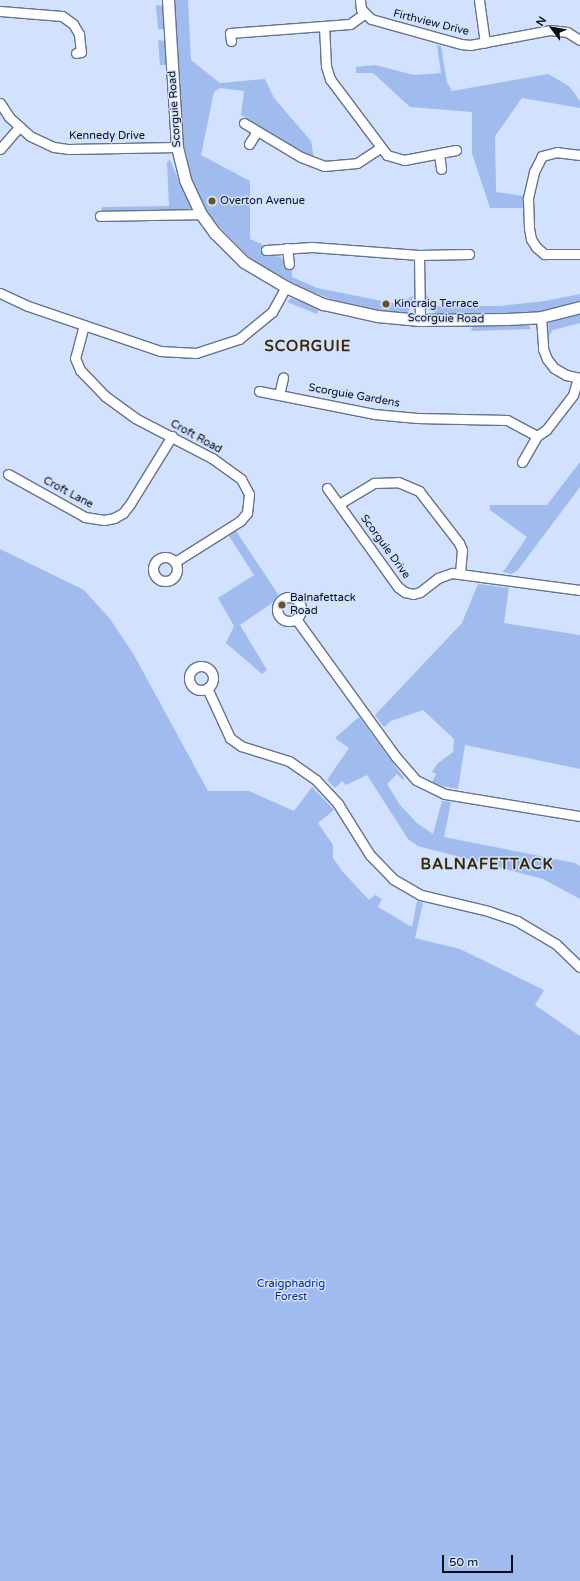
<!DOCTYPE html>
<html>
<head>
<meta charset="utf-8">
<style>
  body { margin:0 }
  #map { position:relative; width:580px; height:1581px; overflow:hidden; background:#d2e1fe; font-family:"Varela Round",sans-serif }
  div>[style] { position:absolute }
  .green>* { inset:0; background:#a0bbed }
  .roads { filter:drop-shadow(1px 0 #66738c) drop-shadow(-1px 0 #66738c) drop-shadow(0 1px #66738c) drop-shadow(0 -1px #66738c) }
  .minor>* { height:9px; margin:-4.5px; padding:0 4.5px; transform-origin:4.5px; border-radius:4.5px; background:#fff }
  .minor>.ring { margin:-4.5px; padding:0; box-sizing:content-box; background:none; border:9px solid #fff; border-radius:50% }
  .tertiary>* { height:11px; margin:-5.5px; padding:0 5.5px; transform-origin:5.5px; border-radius:5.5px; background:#fff }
  .dots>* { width:11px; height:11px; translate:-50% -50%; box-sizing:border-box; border:2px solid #d2e1fe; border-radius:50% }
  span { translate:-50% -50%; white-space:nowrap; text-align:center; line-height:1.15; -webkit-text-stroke:3px #d2e1fe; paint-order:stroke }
  .street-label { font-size:11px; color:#070c15 }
  .poi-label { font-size:11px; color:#070c15 }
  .left { translate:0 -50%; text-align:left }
  .park-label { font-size:11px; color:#0a2d7e }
  .district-label { font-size:15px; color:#382700; font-weight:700; letter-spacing:1px }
  .north { position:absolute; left:532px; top:8px; width:40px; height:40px; -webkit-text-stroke:3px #d2e1fe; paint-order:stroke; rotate:302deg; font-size:11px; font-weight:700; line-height:16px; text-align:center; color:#070c15 }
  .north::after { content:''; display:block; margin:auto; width:14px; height:18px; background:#070c15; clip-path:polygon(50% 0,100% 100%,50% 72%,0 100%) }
  .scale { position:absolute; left:442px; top:1555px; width:71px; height:18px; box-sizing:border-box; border:2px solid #070c15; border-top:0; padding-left:5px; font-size:12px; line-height:14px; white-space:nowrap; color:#070c15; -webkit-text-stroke:3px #d2e1fe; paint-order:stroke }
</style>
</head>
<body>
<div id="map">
  <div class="green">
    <i style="clip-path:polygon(174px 0,188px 0,191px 60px,220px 83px,265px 79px,274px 98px,311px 141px,314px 159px,241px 115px,244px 91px,220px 88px,214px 92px,201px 155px,250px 181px,250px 239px,262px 244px,264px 255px,282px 257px,284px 266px,292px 266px,292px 277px,317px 288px,397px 304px,413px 296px,409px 311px,403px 314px,387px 312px,346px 305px,302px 288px,252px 260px,211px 218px,195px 189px,183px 149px)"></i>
    <i style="clip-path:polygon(156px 5px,163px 6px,163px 29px,158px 29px)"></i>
    <i style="clip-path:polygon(158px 40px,165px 41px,166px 65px,160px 65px)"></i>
    <i style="clip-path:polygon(437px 45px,441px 46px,447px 82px,452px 91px,548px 74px,569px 86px,580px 101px,580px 108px,522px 98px,495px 136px,496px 192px,524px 196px,523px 208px,490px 208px,472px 153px,472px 112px,410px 107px,373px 73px,356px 73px,356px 67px,375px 65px,414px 75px,441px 73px)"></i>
    <i style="clip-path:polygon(170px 160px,191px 208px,186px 211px,101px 212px,102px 207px,169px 206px,167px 162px)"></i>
    <i style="clip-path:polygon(426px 294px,436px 306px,500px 306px,545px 301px,580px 294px,580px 302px,536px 313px,438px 314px,428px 310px)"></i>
    <i style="clip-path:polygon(291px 298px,319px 308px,317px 314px,287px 302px)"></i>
    <i style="clip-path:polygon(580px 312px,580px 323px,553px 330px,547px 338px,549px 322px)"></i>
    <i style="clip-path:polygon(521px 323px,528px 324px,531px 329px,471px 331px,473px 325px)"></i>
    <i style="clip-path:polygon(580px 462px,580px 487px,517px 571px,511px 574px,503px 572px,527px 537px,490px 510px,490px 505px,547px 505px)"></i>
    <i style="clip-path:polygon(236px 531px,278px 594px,272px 603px,240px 625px,267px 670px,262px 674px,226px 643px,234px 626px,218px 598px,254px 575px,229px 536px)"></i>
    <i style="clip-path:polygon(0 549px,84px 590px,110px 619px,134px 655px,208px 791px,249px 791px,294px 811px,312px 787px,334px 810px,318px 823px,333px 845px,333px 858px,342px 871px,369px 900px,375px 895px,382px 899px,378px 907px,412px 927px,417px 901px,423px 903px,415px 938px,460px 949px,544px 990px,535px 1005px,580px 1036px,580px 1581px,0 1581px)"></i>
    <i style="clip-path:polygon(478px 584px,509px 588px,504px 623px,580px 635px,580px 769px,465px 745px,458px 789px,442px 786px,432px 782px,436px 774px,432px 772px,437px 764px,453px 752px,454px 739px,423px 710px,391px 721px,384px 727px,375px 715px,462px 623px)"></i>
    <i style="clip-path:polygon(359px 717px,404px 778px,403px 780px,397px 774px,387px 784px,400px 805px,417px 823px,433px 834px,442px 801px,451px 802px,444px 837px,575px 863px,580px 866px,580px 899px,543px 879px,418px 846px,408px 839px,367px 775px,346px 785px,342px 781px,335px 788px,327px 780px,349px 748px,335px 738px)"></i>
  </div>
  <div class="roads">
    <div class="minor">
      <i style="left:360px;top:0;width:9px;rotate:84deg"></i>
      <i style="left:361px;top:9px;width:14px;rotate:45deg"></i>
      <i style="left:371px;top:19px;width:93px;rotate:15.5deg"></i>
      <i style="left:461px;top:44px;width:9px;rotate:6deg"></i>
      <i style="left:470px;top:45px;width:81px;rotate:-10.6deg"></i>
      <i style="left:550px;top:30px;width:17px;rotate:7deg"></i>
      <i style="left:567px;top:32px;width:15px;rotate:32deg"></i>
      <i style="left:479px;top:0;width:43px;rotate:82.1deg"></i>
      <i style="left:0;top:11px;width:62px;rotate:4.6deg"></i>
      <i style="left:62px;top:16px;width:14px;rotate:36deg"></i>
      <i style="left:73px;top:24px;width:12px;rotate:59deg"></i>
      <i style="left:79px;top:34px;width:18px;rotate:84deg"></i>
      <i style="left:81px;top:52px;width:5px;rotate:169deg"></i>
      <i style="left:324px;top:26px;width:40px;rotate:87.1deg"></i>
      <i style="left:326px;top:66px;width:14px;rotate:73deg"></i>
      <i style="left:330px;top:79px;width:95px;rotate:53.1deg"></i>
      <i style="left:387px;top:155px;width:18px;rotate:16deg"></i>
      <i style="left:404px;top:160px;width:53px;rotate:-10.9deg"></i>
      <i style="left:231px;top:41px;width:8px;rotate:-97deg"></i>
      <i style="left:230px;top:33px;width:120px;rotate:-4.3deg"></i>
      <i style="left:350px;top:24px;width:17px;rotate:-36deg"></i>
      <i style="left:0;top:103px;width:17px;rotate:57deg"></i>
      <i style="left:9px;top:117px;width:28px;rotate:42deg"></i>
      <i style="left:30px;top:136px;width:26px;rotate:25deg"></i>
      <i style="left:54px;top:147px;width:15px;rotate:8deg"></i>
      <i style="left:69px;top:149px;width:108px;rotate:-1.1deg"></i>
      <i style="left:244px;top:123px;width:66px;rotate:30.8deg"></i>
      <i style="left:301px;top:157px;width:25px;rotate:21deg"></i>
      <i style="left:324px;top:166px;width:33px;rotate:-5deg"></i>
      <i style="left:357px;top:163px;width:27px;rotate:-33deg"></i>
      <i style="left:249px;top:144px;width:15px;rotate:-58deg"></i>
      <i style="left:0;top:149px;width:29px;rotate:-49deg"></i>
      <i style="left:439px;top:154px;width:15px;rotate:82deg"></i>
      <i style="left:580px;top:155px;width:23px;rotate:-173deg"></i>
      <i style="left:557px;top:152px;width:16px;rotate:165deg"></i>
      <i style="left:542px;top:156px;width:18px;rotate:117deg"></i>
      <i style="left:534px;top:172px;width:28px;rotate:103deg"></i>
      <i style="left:528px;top:199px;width:29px;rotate:88deg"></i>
      <i style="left:529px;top:228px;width:11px;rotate:80deg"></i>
      <i style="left:531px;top:239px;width:9px;rotate:58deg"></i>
      <i style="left:536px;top:247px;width:11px;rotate:41deg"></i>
      <i style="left:544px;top:254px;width:36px"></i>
      <i style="left:100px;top:216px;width:101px;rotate:-1.1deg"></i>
      <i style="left:287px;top:248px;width:16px;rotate:83deg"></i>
      <i style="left:266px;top:250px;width:46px;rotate:-3.7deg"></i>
      <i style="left:312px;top:247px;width:107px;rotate:4.3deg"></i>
      <i style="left:419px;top:255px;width:65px;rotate:89.1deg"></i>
      <i style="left:419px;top:255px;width:50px;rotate:-1.1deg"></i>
      <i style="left:0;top:293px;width:31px;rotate:25deg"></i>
      <i style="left:28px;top:306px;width:139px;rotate:18.8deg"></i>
      <i style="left:160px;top:351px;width:36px;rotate:3deg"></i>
      <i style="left:196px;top:353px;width:45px;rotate:-18deg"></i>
      <i style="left:239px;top:339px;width:43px;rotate:-39.3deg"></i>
      <i style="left:272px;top:312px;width:29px;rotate:-61deg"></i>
      <i style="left:541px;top:317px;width:32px;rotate:86deg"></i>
      <i style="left:543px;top:349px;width:11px;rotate:68deg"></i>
      <i style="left:547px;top:359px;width:11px;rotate:52deg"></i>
      <i style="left:554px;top:368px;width:14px;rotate:30deg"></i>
      <i style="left:566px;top:375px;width:14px;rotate:12deg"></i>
      <i style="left:84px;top:325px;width:34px;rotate:105deg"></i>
      <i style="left:75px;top:358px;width:13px;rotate:67deg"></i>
      <i style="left:80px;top:370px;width:36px;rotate:46deg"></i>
      <i style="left:105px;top:396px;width:37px;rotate:36deg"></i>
      <i style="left:135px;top:418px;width:87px;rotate:27.5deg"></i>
      <i style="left:212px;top:458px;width:36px;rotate:36deg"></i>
      <i style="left:241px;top:479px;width:17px;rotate:62deg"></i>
      <i style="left:249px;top:494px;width:19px;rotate:96deg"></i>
      <i style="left:247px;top:513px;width:11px;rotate:131deg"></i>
      <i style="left:240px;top:521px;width:77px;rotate:147.8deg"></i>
      <i style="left:259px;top:391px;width:117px;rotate:11.3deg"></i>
      <i style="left:374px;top:414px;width:43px;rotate:5.3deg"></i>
      <i style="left:417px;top:418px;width:90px;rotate:1.3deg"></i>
      <i style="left:507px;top:420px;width:34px;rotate:28deg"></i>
      <i style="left:537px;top:436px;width:11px;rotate:-34deg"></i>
      <i style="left:546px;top:430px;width:44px;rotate:-52.4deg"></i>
      <i style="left:573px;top:395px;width:18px;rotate:-74deg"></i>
      <i style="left:279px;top:395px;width:18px;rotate:-77deg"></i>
      <i style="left:522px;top:462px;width:30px;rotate:-60deg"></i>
      <i style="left:8px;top:474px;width:88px;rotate:29.2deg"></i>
      <i style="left:85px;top:517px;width:19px;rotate:9deg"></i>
      <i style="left:104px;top:520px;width:10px;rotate:-11deg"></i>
      <i style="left:114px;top:518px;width:10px;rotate:-29deg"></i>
      <i style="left:123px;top:513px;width:11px;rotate:-52deg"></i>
      <i style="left:130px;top:504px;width:80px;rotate:-58.3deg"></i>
      <i style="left:327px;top:488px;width:122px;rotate:54.4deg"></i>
      <i style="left:398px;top:587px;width:9px;rotate:36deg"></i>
      <i style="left:405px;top:592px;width:8px;rotate:14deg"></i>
      <i style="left:413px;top:594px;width:7px;rotate:-16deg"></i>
      <i style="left:420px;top:592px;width:23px;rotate:-38deg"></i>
      <i style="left:438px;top:578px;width:15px;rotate:-20deg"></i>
      <i style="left:452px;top:573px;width:129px;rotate:7.6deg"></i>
      <i style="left:339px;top:504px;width:41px;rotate:-31deg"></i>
      <i style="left:374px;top:483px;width:24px;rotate:-2deg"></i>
      <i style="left:398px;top:482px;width:23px;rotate:23deg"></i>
      <i style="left:419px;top:491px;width:66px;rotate:52.4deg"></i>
      <i style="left:459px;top:543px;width:8px;rotate:67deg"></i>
      <i style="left:462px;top:550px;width:23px;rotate:95deg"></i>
      <i class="ring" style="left:153px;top:557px;width:15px;height:15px"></i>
      <i class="ring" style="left:277px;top:597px;width:15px;height:15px"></i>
      <i style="left:296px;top:619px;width:170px;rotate:54.1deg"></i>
      <i style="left:396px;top:757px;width:30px;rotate:49deg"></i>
      <i style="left:416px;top:780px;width:32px;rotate:26deg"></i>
      <i style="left:445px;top:794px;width:137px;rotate:9.3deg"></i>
      <i class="ring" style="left:189px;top:666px;width:15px;height:15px"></i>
      <i style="left:207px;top:688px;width:55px;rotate:65.3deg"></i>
      <i style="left:230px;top:738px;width:14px;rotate:36deg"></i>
      <i style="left:241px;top:746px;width:50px;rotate:17.4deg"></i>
      <i style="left:289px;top:761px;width:33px;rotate:35deg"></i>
      <i style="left:316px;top:780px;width:33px;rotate:47deg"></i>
      <i style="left:338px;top:804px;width:60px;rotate:57.9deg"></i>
      <i style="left:370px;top:855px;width:33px;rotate:46deg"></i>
      <i style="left:393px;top:879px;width:32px;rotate:30deg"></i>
      <i style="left:421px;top:895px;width:69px;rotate:13.4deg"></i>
      <i style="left:488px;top:911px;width:31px;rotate:19deg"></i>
      <i style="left:517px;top:921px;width:45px;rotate:30.5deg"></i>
      <i style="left:556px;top:944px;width:33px;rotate:44deg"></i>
    </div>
    <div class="tertiary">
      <i style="left:168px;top:0;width:147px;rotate:86.5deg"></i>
      <i style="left:177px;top:147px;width:34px;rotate:76deg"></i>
      <i style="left:185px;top:180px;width:38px;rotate:65deg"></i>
      <i style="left:201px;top:214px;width:24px;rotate:54deg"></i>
      <i style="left:215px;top:233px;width:41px;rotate:45deg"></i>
      <i style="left:244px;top:262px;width:49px;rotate:30.8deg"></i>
      <i style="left:286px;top:287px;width:41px;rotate:24.7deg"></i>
      <i style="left:323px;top:304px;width:55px;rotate:12.5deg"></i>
      <i style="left:377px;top:316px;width:43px;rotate:5.3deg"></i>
      <i style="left:420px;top:320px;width:87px;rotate:-0.7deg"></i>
      <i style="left:507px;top:319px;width:34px;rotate:-3deg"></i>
      <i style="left:541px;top:317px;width:40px;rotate:-14.4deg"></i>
    </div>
  </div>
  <div class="dots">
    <i style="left:212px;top:201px;background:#6b5424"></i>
    <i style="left:386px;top:304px;background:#6b5424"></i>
    <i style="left:282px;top:605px;background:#6b5424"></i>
  </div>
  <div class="street-label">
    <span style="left:431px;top:23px;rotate:14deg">Firthview Drive</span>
    <span style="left:175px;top:109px;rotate:-94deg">Scorguie Road</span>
    <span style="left:107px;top:136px">Kennedy Drive</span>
    <span style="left:446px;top:319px;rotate:1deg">Scorguie Road</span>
    <span style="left:354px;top:396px;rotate:10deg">Scorguie Gardens</span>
    <span style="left:196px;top:437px;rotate:29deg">Croft Road</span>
    <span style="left:68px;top:493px;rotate:28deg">Croft Lane</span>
    <span style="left:385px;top:547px;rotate:54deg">Scorguie Drive</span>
  </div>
  <div class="poi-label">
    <span class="left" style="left:220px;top:201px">Overton Avenue</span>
    <span class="left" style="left:394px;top:304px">Kincraig Terrace</span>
    <span class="left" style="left:290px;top:605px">Balnafettack<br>Road</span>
  </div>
  <div class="park-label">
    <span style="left:291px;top:1291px">Craigphadrig<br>Forest</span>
  </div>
  <div class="district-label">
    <span style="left:308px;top:347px">SCORGUIE</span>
    <span style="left:487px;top:865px">BALNAFETTACK</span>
  </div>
  <div class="north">N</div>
  <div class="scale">50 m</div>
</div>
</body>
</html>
